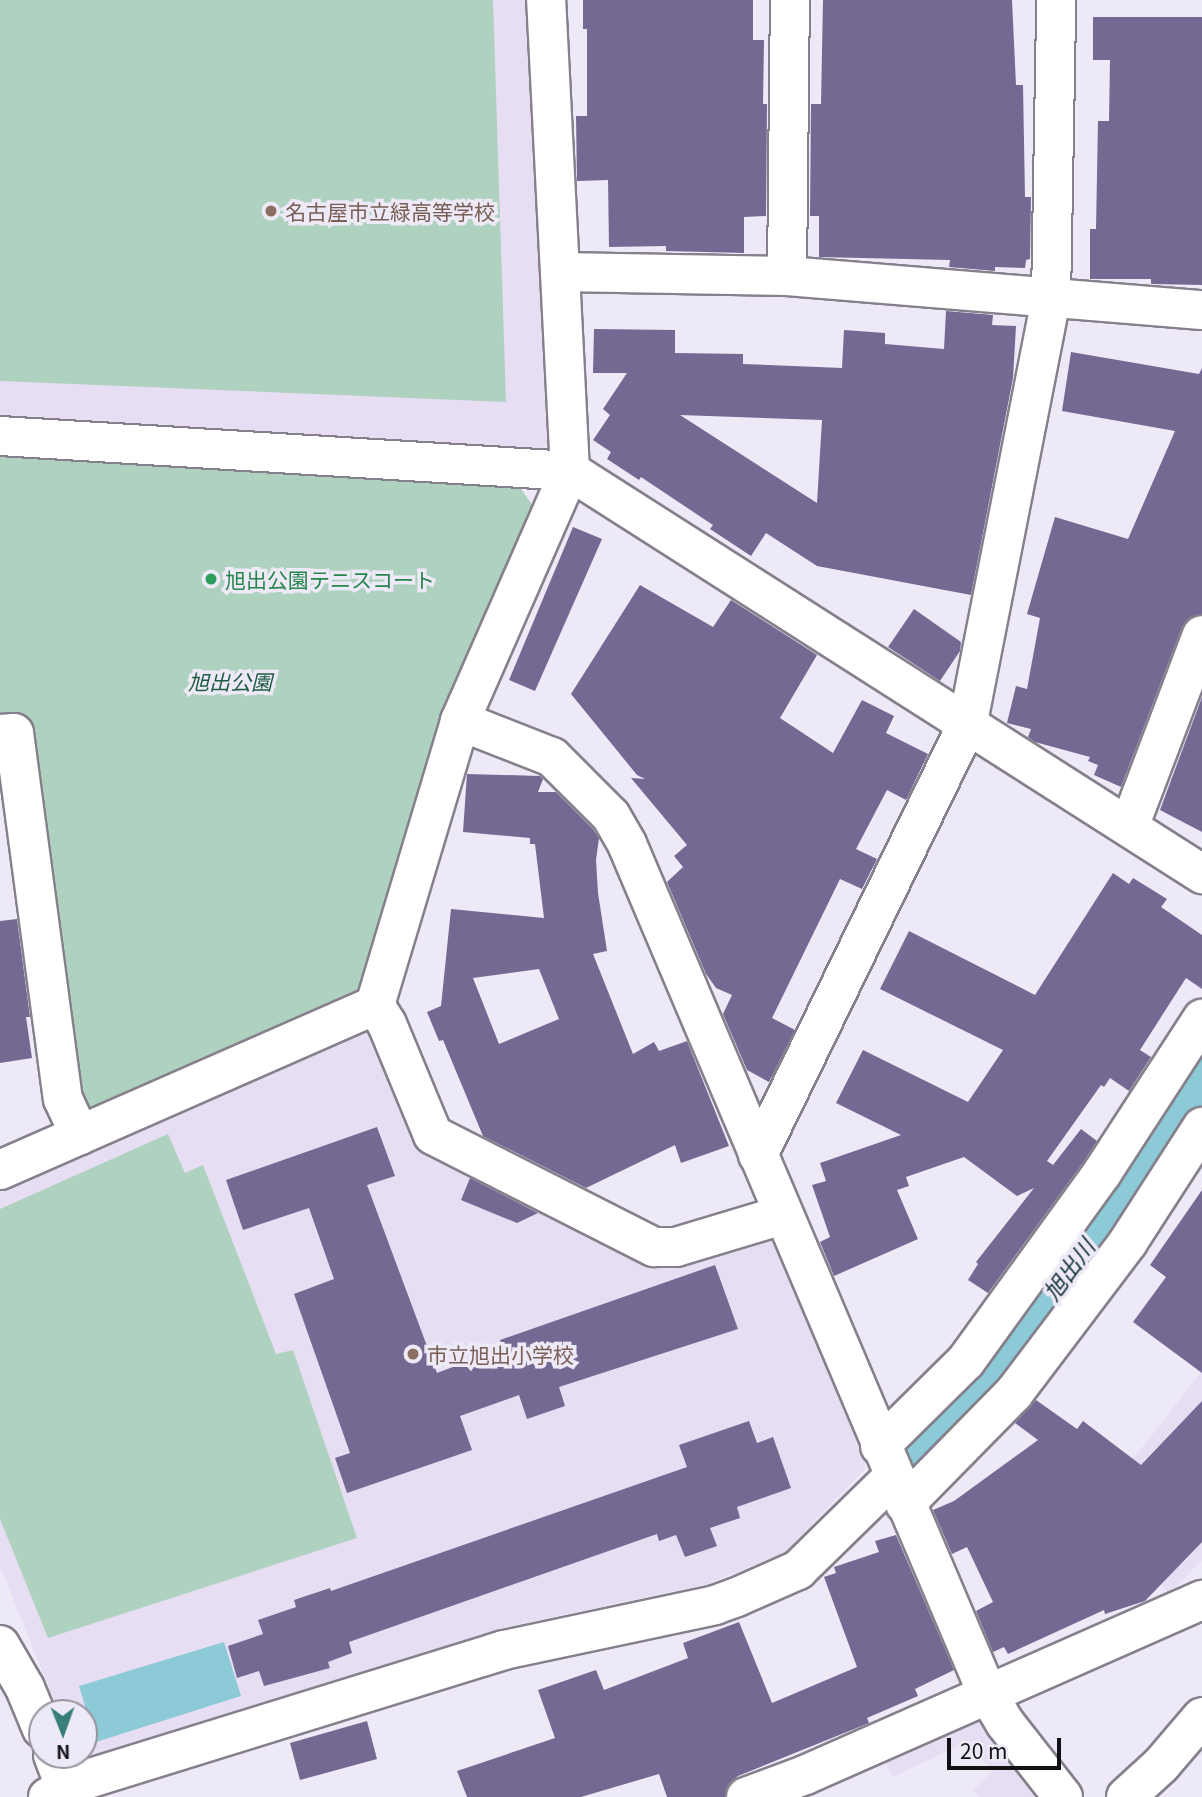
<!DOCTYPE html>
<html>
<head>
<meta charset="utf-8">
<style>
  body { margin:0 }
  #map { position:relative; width:1202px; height:1797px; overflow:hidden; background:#eee9f6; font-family:Georgia,"Noto Sans JP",serif }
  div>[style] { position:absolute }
  .built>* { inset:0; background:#e7def3 }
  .green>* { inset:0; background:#aed2bf }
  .water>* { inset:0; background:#8ccad8 }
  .river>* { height:68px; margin:-34px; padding:0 34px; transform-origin:34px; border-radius:34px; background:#8ccad8 }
  .building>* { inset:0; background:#746993 }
  .roads { filter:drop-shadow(2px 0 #86808c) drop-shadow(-2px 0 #86808c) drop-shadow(0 2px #86808c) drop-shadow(0 -2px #86808c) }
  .minor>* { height:38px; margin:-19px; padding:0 19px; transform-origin:19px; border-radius:19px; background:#fff }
  .dots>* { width:19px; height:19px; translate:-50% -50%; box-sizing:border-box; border:4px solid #eee9f6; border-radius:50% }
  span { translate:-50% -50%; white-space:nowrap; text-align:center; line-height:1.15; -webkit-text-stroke:7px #eee9f6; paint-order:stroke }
  .education-label { font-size:21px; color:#785e54 }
  .left { translate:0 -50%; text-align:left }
  .leisure-label { font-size:21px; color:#27864d }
  .park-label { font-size:21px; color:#1e5c42; font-style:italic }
  .water-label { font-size:23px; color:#14333a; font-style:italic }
  .north { position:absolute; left:28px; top:1699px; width:70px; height:70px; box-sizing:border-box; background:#eee9f6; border:2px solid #96929c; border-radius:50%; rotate:179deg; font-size:19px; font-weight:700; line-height:28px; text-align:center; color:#121015 }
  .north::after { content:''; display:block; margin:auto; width:24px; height:32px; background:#387f79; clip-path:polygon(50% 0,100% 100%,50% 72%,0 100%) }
  .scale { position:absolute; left:947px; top:1738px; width:114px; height:32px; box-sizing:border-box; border:4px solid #121015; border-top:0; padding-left:9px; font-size:21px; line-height:24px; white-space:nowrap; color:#121015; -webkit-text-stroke:5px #eee9f6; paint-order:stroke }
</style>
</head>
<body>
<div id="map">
  <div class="built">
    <i style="clip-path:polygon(0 0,531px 0,553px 436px,540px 452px,0 421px)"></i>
    <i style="clip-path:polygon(362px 1025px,381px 1032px,427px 1141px,652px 1256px,762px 1231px,778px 1238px,867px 1452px,865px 1469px,784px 1553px,707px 1584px,506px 1627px,90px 1756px,84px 1752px,84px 1713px,59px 1713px,0 1566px,0 1187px)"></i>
    <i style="clip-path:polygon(1202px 1371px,1202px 1560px,1169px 1594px,1090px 1514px)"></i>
    <i style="clip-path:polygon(968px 1721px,985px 1723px,1039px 1797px,980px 1797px,973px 1790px,994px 1769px,961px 1745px,892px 1777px,884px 1759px)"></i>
  </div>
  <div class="green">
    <i style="clip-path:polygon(0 0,493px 0,506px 402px,0 381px)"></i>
    <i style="clip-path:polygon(0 453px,517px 483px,535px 509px,365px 982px,352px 998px,96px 1110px,71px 1094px,0 724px)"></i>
    <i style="clip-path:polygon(168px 1134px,185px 1173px,203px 1165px,276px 1354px,293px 1350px,357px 1538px,48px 1638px,0 1519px,0 1209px)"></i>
  </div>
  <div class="water">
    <i style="clip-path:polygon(224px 1642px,241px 1696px,96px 1742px,79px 1686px)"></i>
  </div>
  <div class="river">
    <i style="left:917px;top:1452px;width:105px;rotate:-46.2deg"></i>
    <i style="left:990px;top:1376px;width:238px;rotate:-53.7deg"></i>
    <i style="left:1131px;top:1184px;width:133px;rotate:-57.6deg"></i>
  </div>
  <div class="building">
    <i style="clip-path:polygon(583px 0,753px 0,753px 40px,764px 40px,763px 104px,767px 104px,766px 216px,744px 217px,744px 253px,666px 251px,666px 246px,609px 247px,608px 180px,577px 181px,576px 116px,587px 116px,587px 29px,583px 29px)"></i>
    <i style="clip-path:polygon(823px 0,1012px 0,1016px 85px,1023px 85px,1025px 197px,1031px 197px,1030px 259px,1026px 260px,1025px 268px,995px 267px,995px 271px,949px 267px,950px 260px,819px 257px,819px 216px,810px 216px,811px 104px,821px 104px)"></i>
    <i style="clip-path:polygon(1093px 17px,1202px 17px,1202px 285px,1151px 284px,1151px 279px,1090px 279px,1090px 229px,1096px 229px,1098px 121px,1109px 121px,1110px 60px,1093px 60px)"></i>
    <i style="clip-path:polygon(evenodd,946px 311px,993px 315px,992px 325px,1016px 326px,1013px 378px,971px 595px,817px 566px,766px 533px,751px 556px,710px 529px,713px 525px,641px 477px,639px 480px,607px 459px,611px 452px,593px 440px,610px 415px,603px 409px,627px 373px,593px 373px,594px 329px,675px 330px,675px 353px,743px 354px,743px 364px,842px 368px,844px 330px,885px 333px,885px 344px,944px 349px,946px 311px,680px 415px,822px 420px,817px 503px,680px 415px)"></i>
    <i style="clip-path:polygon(1071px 352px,1199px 374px,1202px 368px,1202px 614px,1189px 618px,1182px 627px,1121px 787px,1094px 775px,1098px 765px,1088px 761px,1090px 757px,1035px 742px,1028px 737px,1031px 729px,1007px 723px,1016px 686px,1027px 689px,1040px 618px,1027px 614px,1055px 517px,1128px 539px,1175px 431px,1062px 411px)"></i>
    <i style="clip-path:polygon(573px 527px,602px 539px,535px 691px,509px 680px)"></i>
    <i style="clip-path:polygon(640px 585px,713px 627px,731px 600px,817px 655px,780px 718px,833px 753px,862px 700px,894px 716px,886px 733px,928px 754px,906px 800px,887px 790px,856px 849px,877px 859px,862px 889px,840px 879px,772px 1018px,795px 1030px,769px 1082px,747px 1070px,723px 1014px,732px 995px,716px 988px,706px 974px,667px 882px,683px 867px,674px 856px,687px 845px,631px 778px,645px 779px,637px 775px,571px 694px)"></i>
    <i style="clip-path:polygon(914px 609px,961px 642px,960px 651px,940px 681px,888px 647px)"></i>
    <i style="clip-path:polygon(1202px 697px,1202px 832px,1160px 810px)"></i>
    <i style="clip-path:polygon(evenodd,467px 774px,540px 776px,543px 779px,538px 792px,556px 792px,593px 829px,599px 838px,596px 860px,598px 893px,607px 951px,593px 954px,633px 1054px,654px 1042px,659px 1051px,687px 1041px,729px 1146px,681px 1163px,675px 1145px,586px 1188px,483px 1136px,443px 1040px,439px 1041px,427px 1012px,441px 1006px,451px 909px,544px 918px,535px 844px,530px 844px,530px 838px,463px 832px,467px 774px,539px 969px,559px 1019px,499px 1044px,473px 978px,539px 969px)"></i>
    <i style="clip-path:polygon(1113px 873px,1129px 884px,1133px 878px,1167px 899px,1161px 907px,1202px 935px,1202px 989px,1186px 978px,1140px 1050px,1151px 1057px,1129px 1091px,1110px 1078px,1104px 1087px,1101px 1085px,1047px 1161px,1053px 1165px,1081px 1129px,1097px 1141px,1084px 1161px,988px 1293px,968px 1280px,978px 1264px,976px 1262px,1034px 1188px,1017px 1196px,964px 1157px,906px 1177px,909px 1186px,897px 1190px,918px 1239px,834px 1276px,820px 1242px,830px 1237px,812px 1185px,826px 1181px,820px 1163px,901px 1135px,836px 1103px,863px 1050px,968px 1102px,1003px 1050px,880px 989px,909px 931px,1035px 995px)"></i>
    <i style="clip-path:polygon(17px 919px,30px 1017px,26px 1017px,32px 1058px,0 1063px,0 921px)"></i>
    <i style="clip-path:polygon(377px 1127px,395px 1176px,367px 1185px,437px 1373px,503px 1348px,500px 1340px,715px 1265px,738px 1329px,559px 1387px,565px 1406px,527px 1419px,519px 1395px,460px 1416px,472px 1450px,347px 1493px,335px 1458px,350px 1453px,294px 1294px,334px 1279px,309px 1208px,243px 1230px,226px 1180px)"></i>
    <i style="clip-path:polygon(470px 1178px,538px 1213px,517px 1223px,461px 1200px)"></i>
    <i style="clip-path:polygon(1202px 1190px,1202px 1373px,1133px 1322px,1166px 1277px,1150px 1265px)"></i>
    <i style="clip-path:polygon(1036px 1400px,1077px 1429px,1083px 1421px,1141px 1465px,1202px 1401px,1202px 1542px,1145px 1601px,1105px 1614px,1104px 1610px,1008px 1654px,1004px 1647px,993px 1652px,976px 1611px,993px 1602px,967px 1547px,952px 1554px,933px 1510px,954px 1501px,1038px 1440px,1015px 1423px)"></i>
    <i style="clip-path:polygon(749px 1421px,757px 1443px,773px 1437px,791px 1488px,737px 1507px,740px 1518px,710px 1528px,717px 1546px,685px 1557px,676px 1535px,659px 1541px,657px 1534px,349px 1642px,352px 1653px,328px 1662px,330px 1668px,264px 1686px,259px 1671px,237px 1678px,228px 1646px,263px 1634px,258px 1620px,296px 1607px,294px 1600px,330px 1588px,331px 1591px,687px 1467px,679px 1445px)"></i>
    <i style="clip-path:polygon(896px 1535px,954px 1670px,915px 1689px,918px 1696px,867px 1718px,869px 1723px,738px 1776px,729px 1784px,725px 1797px,667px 1797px,659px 1774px,581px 1797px,467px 1797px,457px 1771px,555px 1738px,538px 1690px,596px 1670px,604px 1690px,688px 1658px,683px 1643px,739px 1622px,772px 1703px,857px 1667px,824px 1577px,836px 1573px,834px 1567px,879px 1552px,875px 1541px)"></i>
    <i style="clip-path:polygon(367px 1721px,377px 1759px,300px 1780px,290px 1743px)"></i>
  </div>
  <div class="roads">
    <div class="minor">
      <i style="left:561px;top:272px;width:226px;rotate:1deg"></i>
      <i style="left:787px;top:276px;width:416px;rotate:4.7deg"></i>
      <i style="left:787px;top:276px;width:276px;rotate:-89.4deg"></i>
      <i style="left:0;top:436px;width:571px;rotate:3.51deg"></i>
      <i style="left:570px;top:471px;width:750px;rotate:32.52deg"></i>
      <i style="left:460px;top:721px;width:99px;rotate:21.4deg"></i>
      <i style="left:552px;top:757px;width:83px;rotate:45deg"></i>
      <i style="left:611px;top:816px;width:32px;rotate:60deg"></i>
      <i style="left:627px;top:844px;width:922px;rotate:67.02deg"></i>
      <i style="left:987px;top:1693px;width:35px;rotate:59deg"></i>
      <i style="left:1005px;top:1723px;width:94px;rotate:51.9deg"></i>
      <i style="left:0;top:734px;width:14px;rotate:-4deg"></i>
      <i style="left:14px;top:733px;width:369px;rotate:82.4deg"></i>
      <i style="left:63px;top:1099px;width:40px;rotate:65deg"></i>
      <i style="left:1129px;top:827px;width:205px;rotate:-69.2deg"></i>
      <i style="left:375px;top:1005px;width:22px;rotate:58deg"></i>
      <i style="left:387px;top:1024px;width:120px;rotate:67.5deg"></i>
      <i style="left:433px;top:1135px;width:248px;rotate:26.9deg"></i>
      <i style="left:654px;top:1247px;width:22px"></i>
      <i style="left:676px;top:1247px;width:112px;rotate:-16.7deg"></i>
      <i style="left:758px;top:1155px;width:481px;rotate:-64.1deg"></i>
      <i style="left:968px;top:722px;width:430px;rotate:-78.9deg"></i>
      <i style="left:1051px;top:300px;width:300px;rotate:-89deg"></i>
      <i style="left:0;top:1170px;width:410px;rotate:-23.7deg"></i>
      <i style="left:375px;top:1005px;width:296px;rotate:-73.3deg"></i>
      <i style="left:460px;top:721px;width:273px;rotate:-66.3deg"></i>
      <i style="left:570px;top:471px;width:472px;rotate:-92.9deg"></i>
      <i style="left:880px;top:1446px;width:121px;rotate:-44.7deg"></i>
      <i style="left:966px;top:1361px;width:232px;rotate:-54.1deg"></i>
      <i style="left:1102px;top:1173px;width:184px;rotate:-57deg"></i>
      <i style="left:905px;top:1504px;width:156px;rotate:-45.5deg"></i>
      <i style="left:1014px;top:1393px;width:189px;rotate:-52.9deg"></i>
      <i style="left:1128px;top:1242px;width:137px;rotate:-57.2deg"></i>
      <i style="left:0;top:1645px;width:50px;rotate:59.8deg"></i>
      <i style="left:25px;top:1688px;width:44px;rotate:67.5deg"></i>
      <i style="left:53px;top:1755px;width:45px;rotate:69.1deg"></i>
      <i style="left:48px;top:1797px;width:37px;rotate:-26deg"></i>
      <i style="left:81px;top:1781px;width:443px;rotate:-17.2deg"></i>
      <i style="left:504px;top:1650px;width:216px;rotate:-12deg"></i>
      <i style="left:715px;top:1605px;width:23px;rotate:-20deg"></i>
      <i style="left:737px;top:1597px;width:67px;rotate:-23.9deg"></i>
      <i style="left:798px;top:1570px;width:133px;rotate:-44.4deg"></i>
      <i style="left:746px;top:1797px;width:63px;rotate:-20.4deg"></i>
      <i style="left:805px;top:1775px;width:434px;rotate:-23.8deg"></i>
      <i style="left:1126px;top:1797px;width:47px;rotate:-42.4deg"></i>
      <i style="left:1161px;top:1765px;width:63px;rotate:-49.5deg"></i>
    </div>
  </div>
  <div class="dots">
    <i style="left:271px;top:211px;background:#8d6e63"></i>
    <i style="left:211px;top:579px;background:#2e9e5b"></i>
    <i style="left:413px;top:1354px;background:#8d6e63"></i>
  </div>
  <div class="education-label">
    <span class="left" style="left:285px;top:211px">名古屋市立緑高等学校</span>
    <span class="left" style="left:427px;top:1354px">市立旭出小学校</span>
  </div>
  <div class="leisure-label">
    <span class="left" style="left:225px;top:579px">旭出公園テニスコート</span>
  </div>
  <div class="park-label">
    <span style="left:230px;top:681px">旭出公園</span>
  </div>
  <div class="water-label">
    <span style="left:1068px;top:1269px;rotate:-54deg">旭出川</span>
  </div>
  <div class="north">N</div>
  <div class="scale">20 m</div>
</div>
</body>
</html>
